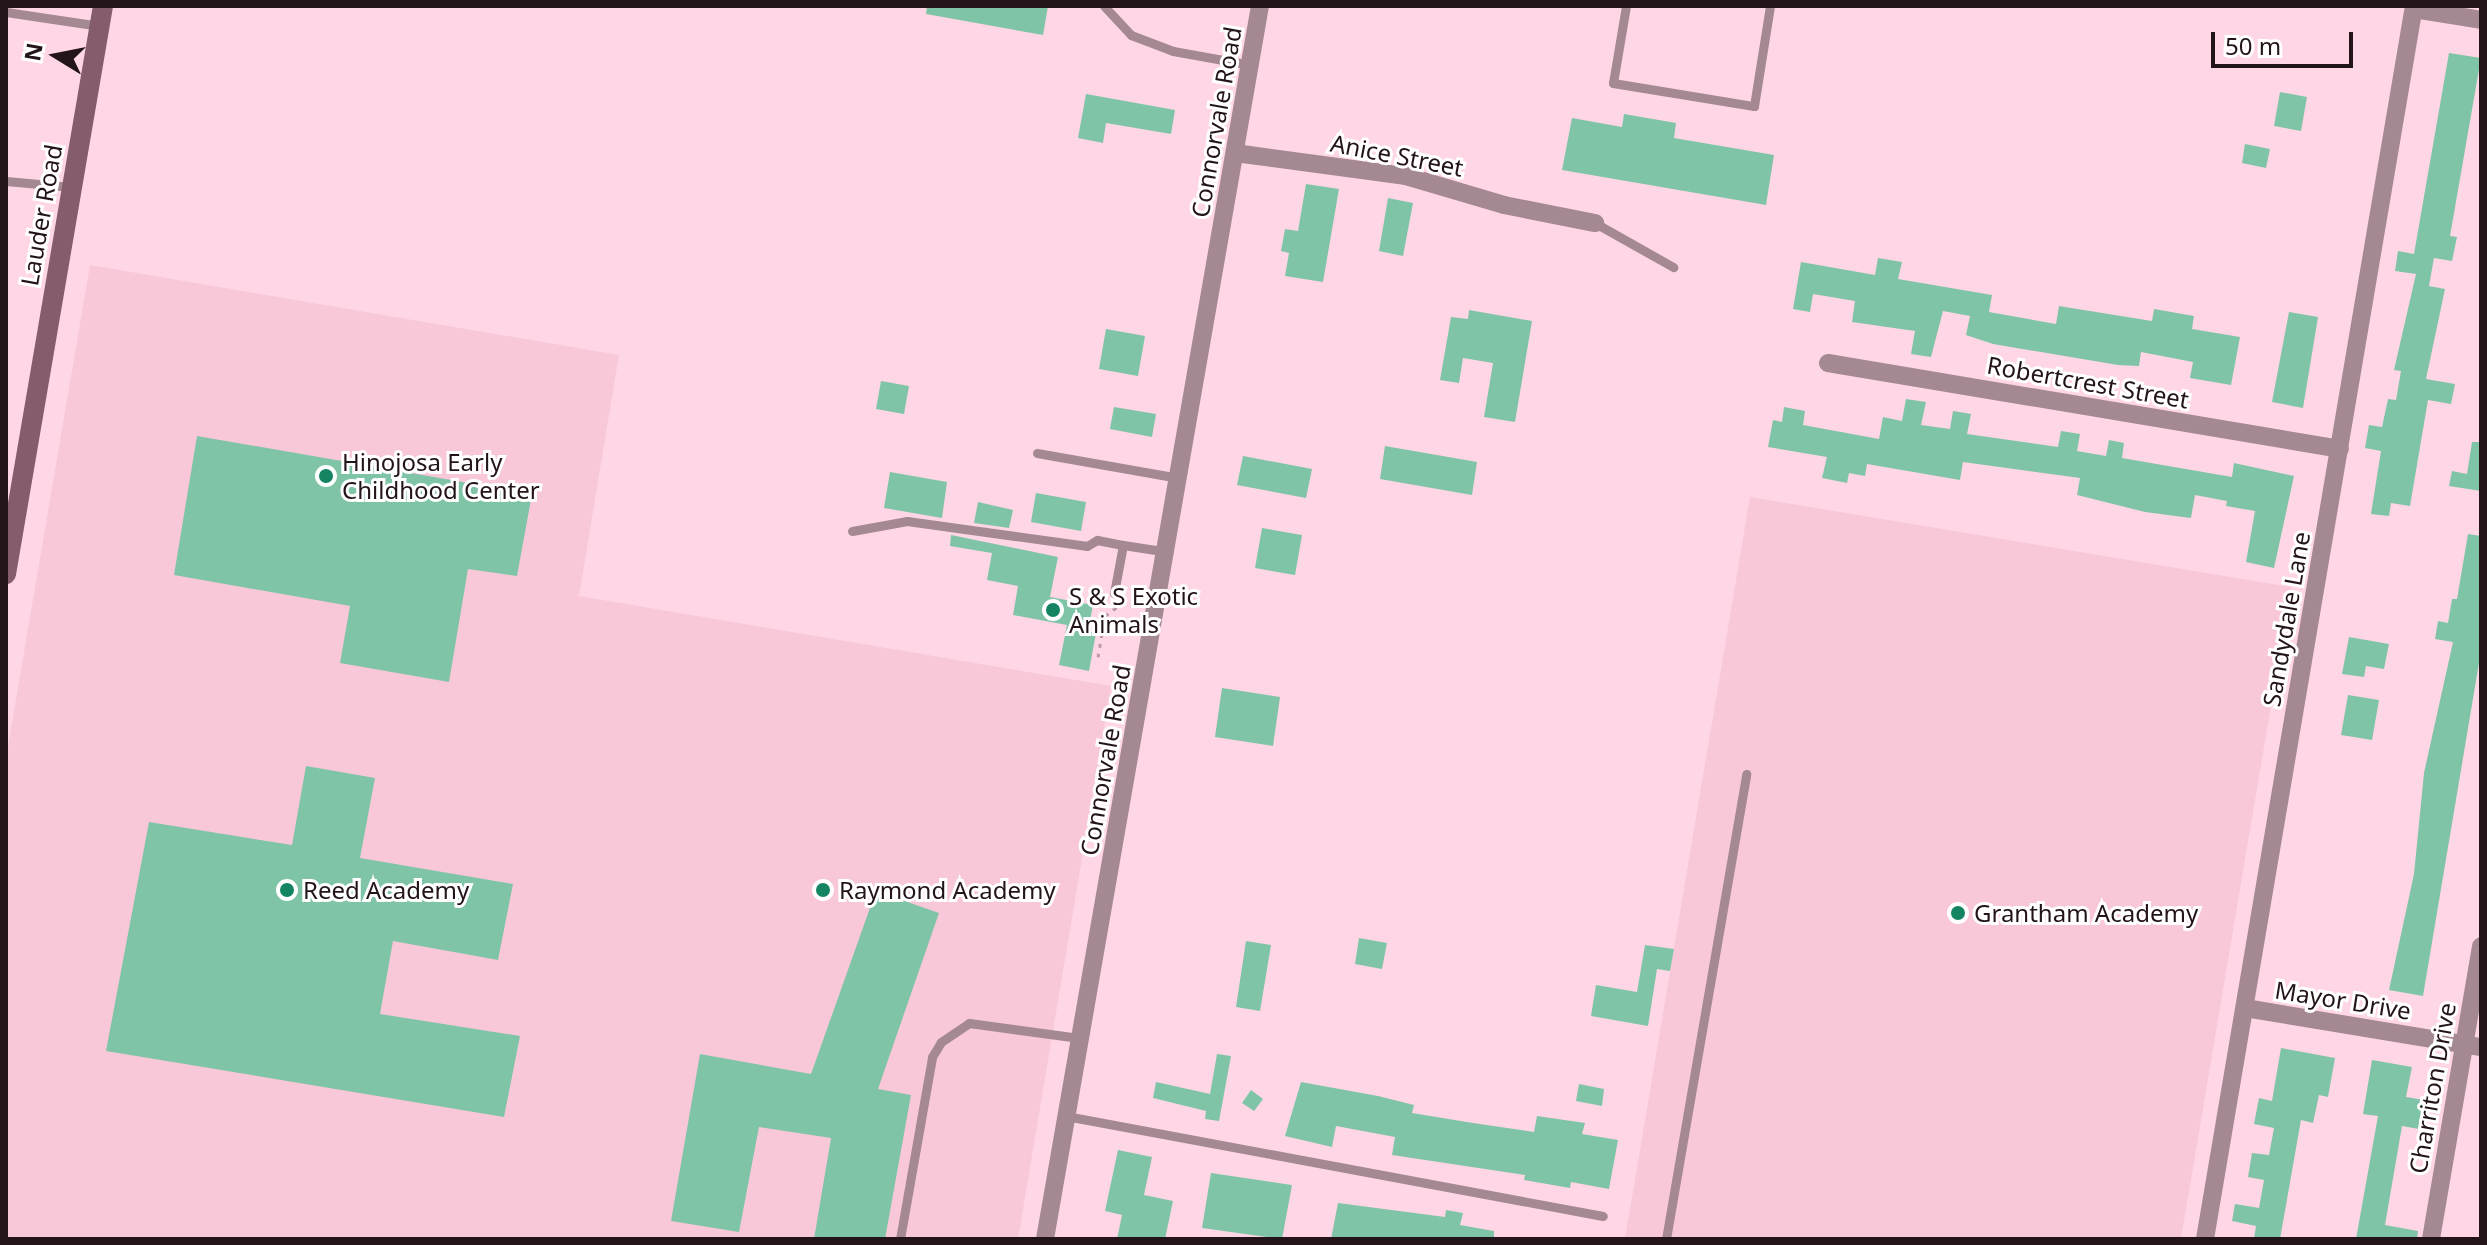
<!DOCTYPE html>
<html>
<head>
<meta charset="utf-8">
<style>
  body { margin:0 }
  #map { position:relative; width:2487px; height:1245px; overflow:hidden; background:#fed6e5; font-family:"Noto Sans",sans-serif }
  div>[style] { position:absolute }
  .built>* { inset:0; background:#f8c8d9 }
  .building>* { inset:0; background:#7fc4a7 }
  .path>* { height:3px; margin-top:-1.5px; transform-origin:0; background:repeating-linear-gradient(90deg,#bb9ba7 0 4px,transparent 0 10px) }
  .lane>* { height:9px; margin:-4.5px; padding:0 4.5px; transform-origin:4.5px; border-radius:4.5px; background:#a48892 }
  .street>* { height:18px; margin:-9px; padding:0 9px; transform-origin:9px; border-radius:9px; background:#a48892 }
  .secondary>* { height:20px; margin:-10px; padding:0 10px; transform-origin:10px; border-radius:10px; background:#845c6b }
  .dots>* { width:22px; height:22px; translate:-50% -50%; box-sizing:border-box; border:4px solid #fff; border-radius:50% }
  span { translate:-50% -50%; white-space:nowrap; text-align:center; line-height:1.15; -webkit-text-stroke:6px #fff; paint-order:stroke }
  .street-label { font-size:24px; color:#221419 }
  .poi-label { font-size:24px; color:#221419 }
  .left { translate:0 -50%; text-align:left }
  .frame { position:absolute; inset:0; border:8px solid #221419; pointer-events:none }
  .north { position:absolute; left:16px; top:16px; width:80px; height:80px; -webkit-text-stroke:6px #fff; paint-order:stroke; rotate:280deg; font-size:22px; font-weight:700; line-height:32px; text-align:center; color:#221419 }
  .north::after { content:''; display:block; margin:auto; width:28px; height:36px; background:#221419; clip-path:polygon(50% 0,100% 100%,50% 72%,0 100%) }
  .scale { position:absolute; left:2211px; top:32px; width:142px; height:36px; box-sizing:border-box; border:4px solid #221419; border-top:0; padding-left:10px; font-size:24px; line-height:28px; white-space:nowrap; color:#221419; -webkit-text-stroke:6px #fff; paint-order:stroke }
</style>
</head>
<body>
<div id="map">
  <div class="built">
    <i style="clip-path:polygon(90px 265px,619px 355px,579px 596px,1111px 686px,1018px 1239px,6px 1239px,6px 758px)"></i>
    <i style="clip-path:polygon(1750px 497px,2291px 587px,2181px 1239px,1625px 1239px)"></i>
  </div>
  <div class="building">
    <i style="clip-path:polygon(927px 6px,1048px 6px,1043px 35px,926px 14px)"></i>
    <i style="clip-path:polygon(2449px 53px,2481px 58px,2450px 236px,2457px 237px,2452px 261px,2434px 258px,2429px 286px,2445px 289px,2426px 379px,2455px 384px,2451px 404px,2428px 400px,2410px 506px,2391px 503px,2389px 516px,2371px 514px,2381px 451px,2365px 448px,2369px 425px,2382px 427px,2388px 399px,2396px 400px,2401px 371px,2394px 370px,2416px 274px,2395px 271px,2398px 251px,2414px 254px)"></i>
    <i style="clip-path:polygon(2280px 92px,2307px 97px,2301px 131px,2274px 126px)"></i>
    <i style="clip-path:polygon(1086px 94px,1175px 110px,1171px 134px,1106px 123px,1103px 143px,1078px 138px)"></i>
    <i style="clip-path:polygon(1624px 114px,1676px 123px,1674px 138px,1774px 155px,1766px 205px,1562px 170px,1572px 118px,1622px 127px)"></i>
    <i style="clip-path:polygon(2245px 144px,2270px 149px,2266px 168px,2242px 163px)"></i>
    <i style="clip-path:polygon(1306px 184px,1339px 189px,1323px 282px,1285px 276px,1289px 253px,1281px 251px,1285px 229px,1298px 231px)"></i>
    <i style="clip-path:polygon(1388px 198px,1413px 203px,1403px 256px,1379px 251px)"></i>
    <i style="clip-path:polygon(1878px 258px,1902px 262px,1898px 279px,1992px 295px,1989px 312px,2056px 324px,2059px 306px,2152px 321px,2154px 309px,2194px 316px,2192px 329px,2240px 337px,2231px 385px,2190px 378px,2193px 362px,2141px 352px,2139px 366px,2118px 365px,1993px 344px,1966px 335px,1970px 316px,1943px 311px,1931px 357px,1911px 354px,1915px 331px,1852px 322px,1855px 301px,1813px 294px,1810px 312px,1793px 309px,1801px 262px,1875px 275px)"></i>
    <i style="clip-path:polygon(1469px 310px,1532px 321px,1515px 422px,1484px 417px,1493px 363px,1463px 358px,1459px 383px,1440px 380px,1451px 317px,1468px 319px)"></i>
    <i style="clip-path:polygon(2289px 312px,2318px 317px,2303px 408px,2272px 402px)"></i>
    <i style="clip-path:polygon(1106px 329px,1145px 336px,1138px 376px,1099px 369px)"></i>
    <i style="clip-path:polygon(881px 381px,909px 386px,904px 414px,876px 409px)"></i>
    <i style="clip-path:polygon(1906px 399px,1926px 402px,1921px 425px,1950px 429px,1953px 411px,1971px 414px,1967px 434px,2058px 447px,2061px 431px,2080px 434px,2077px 451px,2106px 456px,2109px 440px,2124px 443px,2122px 458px,2232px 477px,2234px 463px,2294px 476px,2274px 568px,2246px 562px,2255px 511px,2226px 506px,2227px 501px,2195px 495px,2191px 518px,2145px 512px,2077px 495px,2080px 478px,1963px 462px,1960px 480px,1867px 464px,1865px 476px,1849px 473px,1847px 483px,1822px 478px,1827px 457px,1768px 447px,1773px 420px,1782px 422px,1784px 407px,1805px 411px,1803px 425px,1879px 439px,1883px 417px,1902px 421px)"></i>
    <i style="clip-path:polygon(1114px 407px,1156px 414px,1152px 437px,1110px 429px)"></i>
    <i style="clip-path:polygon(197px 436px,532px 494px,517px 576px,468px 569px,449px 682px,340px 663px,350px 606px,174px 575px)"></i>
    <i style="clip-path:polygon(2472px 442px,2481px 442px,2481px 491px,2449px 486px,2452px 471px,2467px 474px)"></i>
    <i style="clip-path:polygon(1385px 446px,1477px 462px,1472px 495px,1380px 479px)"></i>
    <i style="clip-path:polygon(1243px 456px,1312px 469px,1306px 498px,1237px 485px)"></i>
    <i style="clip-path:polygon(890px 472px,947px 482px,942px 518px,884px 508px)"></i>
    <i style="clip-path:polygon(1036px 493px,1086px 502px,1081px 531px,1031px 522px)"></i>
    <i style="clip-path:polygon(978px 502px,1013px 510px,1009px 528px,974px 523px)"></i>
    <i style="clip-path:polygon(1262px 528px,1302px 535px,1295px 575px,1255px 568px)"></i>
    <i style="clip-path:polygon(2468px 534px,2481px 536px,2481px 651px,2423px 996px,2389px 990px,2414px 874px,2424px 773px,2453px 642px,2435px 639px,2438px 621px,2448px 623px,2452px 599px,2457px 599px)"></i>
    <i style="clip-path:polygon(951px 535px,1058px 557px,1050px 597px,1093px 605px,1088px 631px,1096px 633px,1089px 671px,1059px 665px,1067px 625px,1013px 615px,1018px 586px,987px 580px,992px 553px,950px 546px)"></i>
    <i style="clip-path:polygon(2349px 637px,2389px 644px,2384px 669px,2366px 666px,2364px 677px,2342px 674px)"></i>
    <i style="clip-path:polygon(1222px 688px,1280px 697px,1273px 746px,1215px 737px)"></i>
    <i style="clip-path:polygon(2348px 695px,2379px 700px,2372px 740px,2341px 735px)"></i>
    <i style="clip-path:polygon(306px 766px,375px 778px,360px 858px,513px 884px,498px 960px,393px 941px,380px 1014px,520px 1036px,504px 1117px,106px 1051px,149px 822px,292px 845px)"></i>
    <i style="clip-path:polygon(876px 891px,939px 913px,878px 1089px,911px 1095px,885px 1239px,814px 1239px,831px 1138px,759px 1127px,739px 1232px,671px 1221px,700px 1054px,811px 1074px)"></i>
    <i style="clip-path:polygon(1359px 938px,1387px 943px,1382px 969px,1355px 964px)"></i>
    <i style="clip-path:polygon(1246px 941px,1271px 945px,1260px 1011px,1236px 1007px)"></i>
    <i style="clip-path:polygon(1645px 945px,1674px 949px,1670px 971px,1657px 969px,1648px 1026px,1591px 1016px,1596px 985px,1637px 992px)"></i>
    <i style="clip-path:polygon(2281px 1048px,2335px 1058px,2328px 1097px,2319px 1095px,2313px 1123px,2301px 1120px,2280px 1239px,2254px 1239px,2256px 1226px,2232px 1221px,2235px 1204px,2259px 1208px,2264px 1180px,2248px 1177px,2252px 1153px,2269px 1155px,2274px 1128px,2254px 1124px,2259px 1098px,2272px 1101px)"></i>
    <i style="clip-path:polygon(1217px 1054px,1231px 1056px,1219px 1121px,1205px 1119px,1206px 1111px,1153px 1098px,1156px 1082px,1210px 1094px)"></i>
    <i style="clip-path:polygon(2372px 1060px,2412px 1067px,2406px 1097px,2430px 1101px,2425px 1130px,2402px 1126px,2385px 1225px,2418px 1231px,2417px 1239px,2356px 1239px,2378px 1116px,2363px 1114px)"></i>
    <i style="clip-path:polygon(1301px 1082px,1378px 1096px,1414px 1105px,1412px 1113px,1473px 1123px,1534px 1132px,1537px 1116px,1585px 1123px,1582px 1134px,1618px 1140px,1609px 1189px,1571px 1182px,1570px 1188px,1524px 1180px,1525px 1175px,1392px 1155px,1395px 1137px,1336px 1126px,1332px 1147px,1285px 1136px)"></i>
    <i style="clip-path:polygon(1579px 1084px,1604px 1089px,1602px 1106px,1576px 1101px)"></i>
    <i style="clip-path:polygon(1251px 1090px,1263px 1099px,1254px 1111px,1242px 1103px)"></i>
    <i style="clip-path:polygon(1118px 1150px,1152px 1157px,1144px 1195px,1173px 1201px,1165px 1239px,1117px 1239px,1122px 1215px,1105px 1211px)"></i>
    <i style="clip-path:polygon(1211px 1173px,1292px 1185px,1282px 1239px,1202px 1228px)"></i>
    <i style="clip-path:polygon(1338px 1203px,1445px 1217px,1446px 1210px,1463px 1213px,1460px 1225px,1494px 1231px,1494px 1239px,1331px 1239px)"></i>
  </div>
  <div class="path">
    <i style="left:1098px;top:657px;width:42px;rotate:-80.3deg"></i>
    <i style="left:1105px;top:616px;width:15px;rotate:-37deg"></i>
  </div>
  <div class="lane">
    <i style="left:1104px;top:6px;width:40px;rotate:47deg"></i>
    <i style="left:1131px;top:35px;width:45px;rotate:20.9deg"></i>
    <i style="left:1173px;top:51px;width:79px;rotate:10.2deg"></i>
    <i style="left:1626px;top:6px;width:78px;rotate:99.6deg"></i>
    <i style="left:1613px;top:83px;width:143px;rotate:9.3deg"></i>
    <i style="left:1754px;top:106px;width:101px;rotate:-80.9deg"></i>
    <i style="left:6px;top:12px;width:95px;rotate:8.5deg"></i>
    <i style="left:6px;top:181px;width:66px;rotate:5.2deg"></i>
    <i style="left:1595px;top:223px;width:90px;rotate:29.4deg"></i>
    <i style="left:1037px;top:453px;width:144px;rotate:10deg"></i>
    <i style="left:852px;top:531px;width:56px;rotate:-10.3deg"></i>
    <i style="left:907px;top:521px;width:182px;rotate:7.9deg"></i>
    <i style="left:1087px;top:546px;width:12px;rotate:-31deg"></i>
    <i style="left:1097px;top:540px;width:26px;rotate:11deg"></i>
    <i style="left:1114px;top:593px;width:49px;rotate:-79.4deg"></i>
    <i style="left:1123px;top:545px;width:46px;rotate:8.8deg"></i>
    <i style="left:1066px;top:1116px;width:546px;rotate:10.55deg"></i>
    <i style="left:900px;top:1239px;width:185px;rotate:-80deg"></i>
    <i style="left:932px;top:1057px;width:17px;rotate:-59deg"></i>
    <i style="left:941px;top:1042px;width:34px;rotate:-34deg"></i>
    <i style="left:969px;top:1023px;width:111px;rotate:7.8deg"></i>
    <i style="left:1666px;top:1239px;width:472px;rotate:-80.2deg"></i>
  </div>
  <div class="street">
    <i style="left:2414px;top:9px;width:68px;rotate:9.3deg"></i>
    <i style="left:1235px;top:153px;width:173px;rotate:7.7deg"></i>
    <i style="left:1406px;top:176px;width:102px;rotate:16.5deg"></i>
    <i style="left:1504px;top:205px;width:93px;rotate:11.2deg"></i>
    <i style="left:1828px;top:363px;width:519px;rotate:9.53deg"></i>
    <i style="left:2245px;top:1008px;width:239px;rotate:9.4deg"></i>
    <i style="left:1045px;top:1239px;width:1252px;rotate:-80.11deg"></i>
    <i style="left:2205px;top:1239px;width:1251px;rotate:-80.38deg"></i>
    <i style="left:2431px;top:1239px;width:297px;rotate:-80.3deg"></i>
  </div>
  <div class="secondary">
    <i style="left:6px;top:574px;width:576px;rotate:-80.31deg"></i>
  </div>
  <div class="dots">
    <i style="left:326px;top:476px;background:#148462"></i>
    <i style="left:1053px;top:610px;background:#148462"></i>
    <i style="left:287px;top:890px;background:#148462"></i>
    <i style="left:823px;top:890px;background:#148462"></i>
    <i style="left:1958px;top:913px;background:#148462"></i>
  </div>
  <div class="street-label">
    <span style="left:1216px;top:122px;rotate:-80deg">Connorvale Road</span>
    <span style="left:1397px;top:155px;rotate:11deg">Anice Street</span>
    <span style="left:41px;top:215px;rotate:-80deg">Lauder Road</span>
    <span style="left:2088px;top:382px;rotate:10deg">Robertcrest Street</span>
    <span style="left:2286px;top:619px;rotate:-80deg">Sandydale Lane</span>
    <span style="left:1105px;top:760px;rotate:-80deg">Connorvale Road</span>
    <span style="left:2343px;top:1000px;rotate:9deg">Mayor Drive</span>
    <span style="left:2432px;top:1088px;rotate:-80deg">Charriton Drive</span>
  </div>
  <div class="poi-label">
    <span class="left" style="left:342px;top:476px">Hinojosa Early<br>Childhood Center</span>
    <span class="left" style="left:1069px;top:610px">S &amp; S Exotic<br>Animals</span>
    <span class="left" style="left:303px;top:890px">Reed Academy</span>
    <span class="left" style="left:839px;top:890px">Raymond Academy</span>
    <span class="left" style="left:1974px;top:913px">Grantham Academy</span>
  </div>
  <div class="frame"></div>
  <div class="north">N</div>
  <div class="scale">50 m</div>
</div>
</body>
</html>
